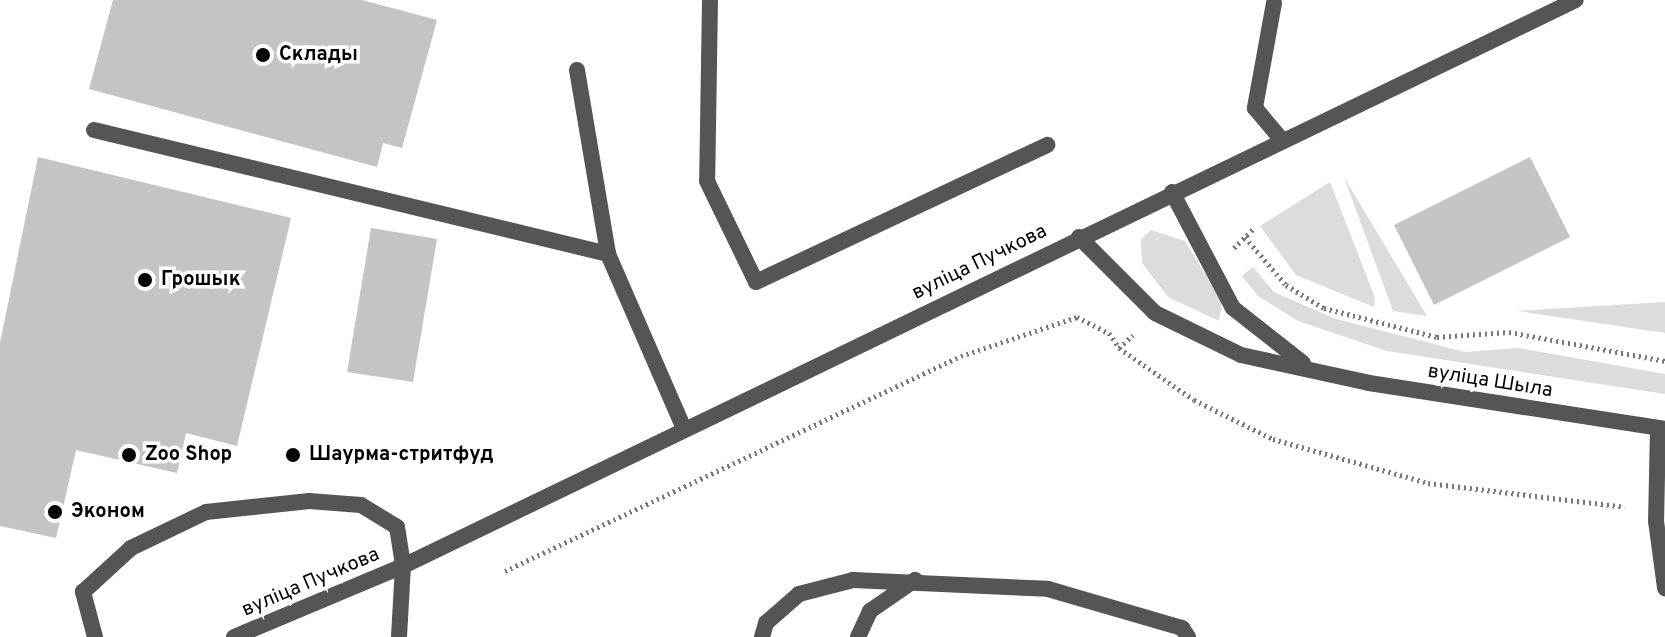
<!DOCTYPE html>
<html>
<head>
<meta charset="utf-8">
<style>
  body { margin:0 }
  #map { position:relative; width:1665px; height:637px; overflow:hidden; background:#fff; font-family:Overpass,sans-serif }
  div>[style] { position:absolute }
  .green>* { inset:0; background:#dcdcdc }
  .building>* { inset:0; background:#c4c4c4 }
  .path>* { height:5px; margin-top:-2.5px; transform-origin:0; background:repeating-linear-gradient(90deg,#777 0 2px,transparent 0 6px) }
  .lane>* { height:16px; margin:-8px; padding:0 8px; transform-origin:8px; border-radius:8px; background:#555 }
  .street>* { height:16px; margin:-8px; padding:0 8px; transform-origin:8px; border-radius:8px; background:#555 }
  .dots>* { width:22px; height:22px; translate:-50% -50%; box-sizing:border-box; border:4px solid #fff; border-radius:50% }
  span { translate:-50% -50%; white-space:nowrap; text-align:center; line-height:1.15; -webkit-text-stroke:7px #fff; paint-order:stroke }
  .poi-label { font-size:20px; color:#000; font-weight:700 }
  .left { translate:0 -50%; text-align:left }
  .street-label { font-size:20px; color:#000 }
</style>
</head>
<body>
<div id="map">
  <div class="green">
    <i style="clip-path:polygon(1344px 177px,1427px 316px,1393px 311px)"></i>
    <i style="clip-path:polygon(1330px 182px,1375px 298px,1374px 307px,1296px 275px,1260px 226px)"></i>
    <i style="clip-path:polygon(1151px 230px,1185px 241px,1222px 302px,1219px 321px,1168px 297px,1142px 263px,1141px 239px)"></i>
    <i style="clip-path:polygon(1253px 267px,1274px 292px,1336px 319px,1465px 352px,1518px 348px,1665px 374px,1665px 394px,1387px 351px,1298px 321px,1258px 296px,1242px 276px)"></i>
    <i style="clip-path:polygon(1665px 302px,1665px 333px,1517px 311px)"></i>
  </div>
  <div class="building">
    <i style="clip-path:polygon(113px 0,362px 0,437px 20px,402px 148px,383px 143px,377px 167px,89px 89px)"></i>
    <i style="clip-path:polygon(38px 157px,291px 218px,237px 446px,186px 433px,177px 473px,76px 450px,56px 538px,0 526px,0 343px)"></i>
    <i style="clip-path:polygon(1530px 157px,1570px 237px,1434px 305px,1394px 225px)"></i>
    <i style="clip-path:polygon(371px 228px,437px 239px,413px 382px,347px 372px)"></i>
  </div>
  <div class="path">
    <i style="left:1245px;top:237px;width:63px;rotate:49.5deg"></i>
    <i style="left:1286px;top:285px;width:44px;rotate:31.2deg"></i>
    <i style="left:1324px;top:308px;width:117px;rotate:14.4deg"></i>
    <i style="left:1437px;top:337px;width:72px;rotate:-4deg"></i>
    <i style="left:1509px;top:332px;width:159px;rotate:10.5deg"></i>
    <i style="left:1234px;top:248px;width:27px;rotate:-45deg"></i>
    <i style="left:1119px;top:348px;width:19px;rotate:-43deg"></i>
    <i style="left:505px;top:571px;width:504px;rotate:-25.24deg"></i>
    <i style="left:961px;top:356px;width:122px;rotate:-18.6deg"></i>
    <i style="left:1077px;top:317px;width:36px;rotate:27deg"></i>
    <i style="left:1109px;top:333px;width:18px;rotate:56deg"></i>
    <i style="left:1119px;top:348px;width:91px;rotate:34.7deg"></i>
    <i style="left:1194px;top:400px;width:88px;rotate:26.3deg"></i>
    <i style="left:1273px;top:439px;width:161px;rotate:15.8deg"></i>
    <i style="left:1428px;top:483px;width:198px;rotate:6.9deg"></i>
  </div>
  <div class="lane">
    <i style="left:710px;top:0;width:181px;rotate:90.9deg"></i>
    <i style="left:707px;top:181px;width:112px;rotate:64.1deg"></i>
    <i style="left:756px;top:282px;width:322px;rotate:-25.2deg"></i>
    <i style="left:1274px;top:3px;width:107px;rotate:100.3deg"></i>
    <i style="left:1255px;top:108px;width:40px;rotate:50deg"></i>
    <i style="left:577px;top:70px;width:187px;rotate:80.4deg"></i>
    <i style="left:608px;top:254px;width:191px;rotate:66.5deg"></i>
    <i style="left:94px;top:130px;width:529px;rotate:13.56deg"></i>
    <i style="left:1658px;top:428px;width:93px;rotate:91.2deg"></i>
    <i style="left:1656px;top:521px;width:68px;rotate:82.3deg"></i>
    <i style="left:95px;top:637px;width:47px;rotate:-104.9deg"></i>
    <i style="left:83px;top:592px;width:65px;rotate:-42.5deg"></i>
    <i style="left:131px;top:548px;width:83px;rotate:-25.6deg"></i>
    <i style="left:206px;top:512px;width:104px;rotate:-6.1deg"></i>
    <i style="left:309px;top:501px;width:52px;rotate:4.4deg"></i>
    <i style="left:361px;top:505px;width:42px;rotate:31.4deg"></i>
    <i style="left:397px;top:527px;width:39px;rotate:81deg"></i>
    <i style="left:762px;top:637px;width:15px;rotate:-74deg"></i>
    <i style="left:766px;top:623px;width:44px;rotate:-41.3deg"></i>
    <i style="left:799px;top:594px;width:56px;rotate:-14.5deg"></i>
    <i style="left:853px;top:580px;width:195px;rotate:2.6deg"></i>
    <i style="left:1048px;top:589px;width:140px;rotate:16.2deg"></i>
    <i style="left:1182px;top:628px;width:11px;rotate:56deg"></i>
    <i style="left:858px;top:637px;width:29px;rotate:-65deg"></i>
    <i style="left:870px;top:611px;width:55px;rotate:-34.6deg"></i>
  </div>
  <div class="street">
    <i style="left:1172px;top:192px;width:131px;rotate:62.3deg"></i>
    <i style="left:1233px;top:308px;width:89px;rotate:38.2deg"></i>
    <i style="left:1079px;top:237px;width:107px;rotate:45deg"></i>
    <i style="left:1155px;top:313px;width:96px;rotate:26deg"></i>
    <i style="left:1241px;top:355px;width:131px;rotate:12.3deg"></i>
    <i style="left:1369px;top:383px;width:300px;rotate:8.8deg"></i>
    <i style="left:234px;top:637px;width:183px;rotate:-22.8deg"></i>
    <i style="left:399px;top:637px;width:71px;rotate:-86.8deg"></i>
    <i style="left:403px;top:566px;width:1302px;rotate:-25.76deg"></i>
  </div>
  <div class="dots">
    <i style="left:263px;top:55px;background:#000"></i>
    <i style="left:145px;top:280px;background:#000"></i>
    <i style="left:129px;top:455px;background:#000"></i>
    <i style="left:293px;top:455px;background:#000"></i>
    <i style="left:55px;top:512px;background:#000"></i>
  </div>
  <div class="poi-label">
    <span class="left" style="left:279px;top:55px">Склады</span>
    <span class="left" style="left:161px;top:280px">Грошык</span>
    <span class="left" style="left:145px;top:455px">Zoo Shop</span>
    <span class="left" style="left:309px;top:455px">Шаурма-стритфуд</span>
    <span class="left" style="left:71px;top:512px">Эконом</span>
  </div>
  <div class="street-label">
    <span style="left:980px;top:263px;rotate:-26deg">вуліца Пучкова</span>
    <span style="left:1490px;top:382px;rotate:9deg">вуліца Шыла</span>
    <span style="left:311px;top:583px;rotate:-23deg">вуліца Пучкова</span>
  </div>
</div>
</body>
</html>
